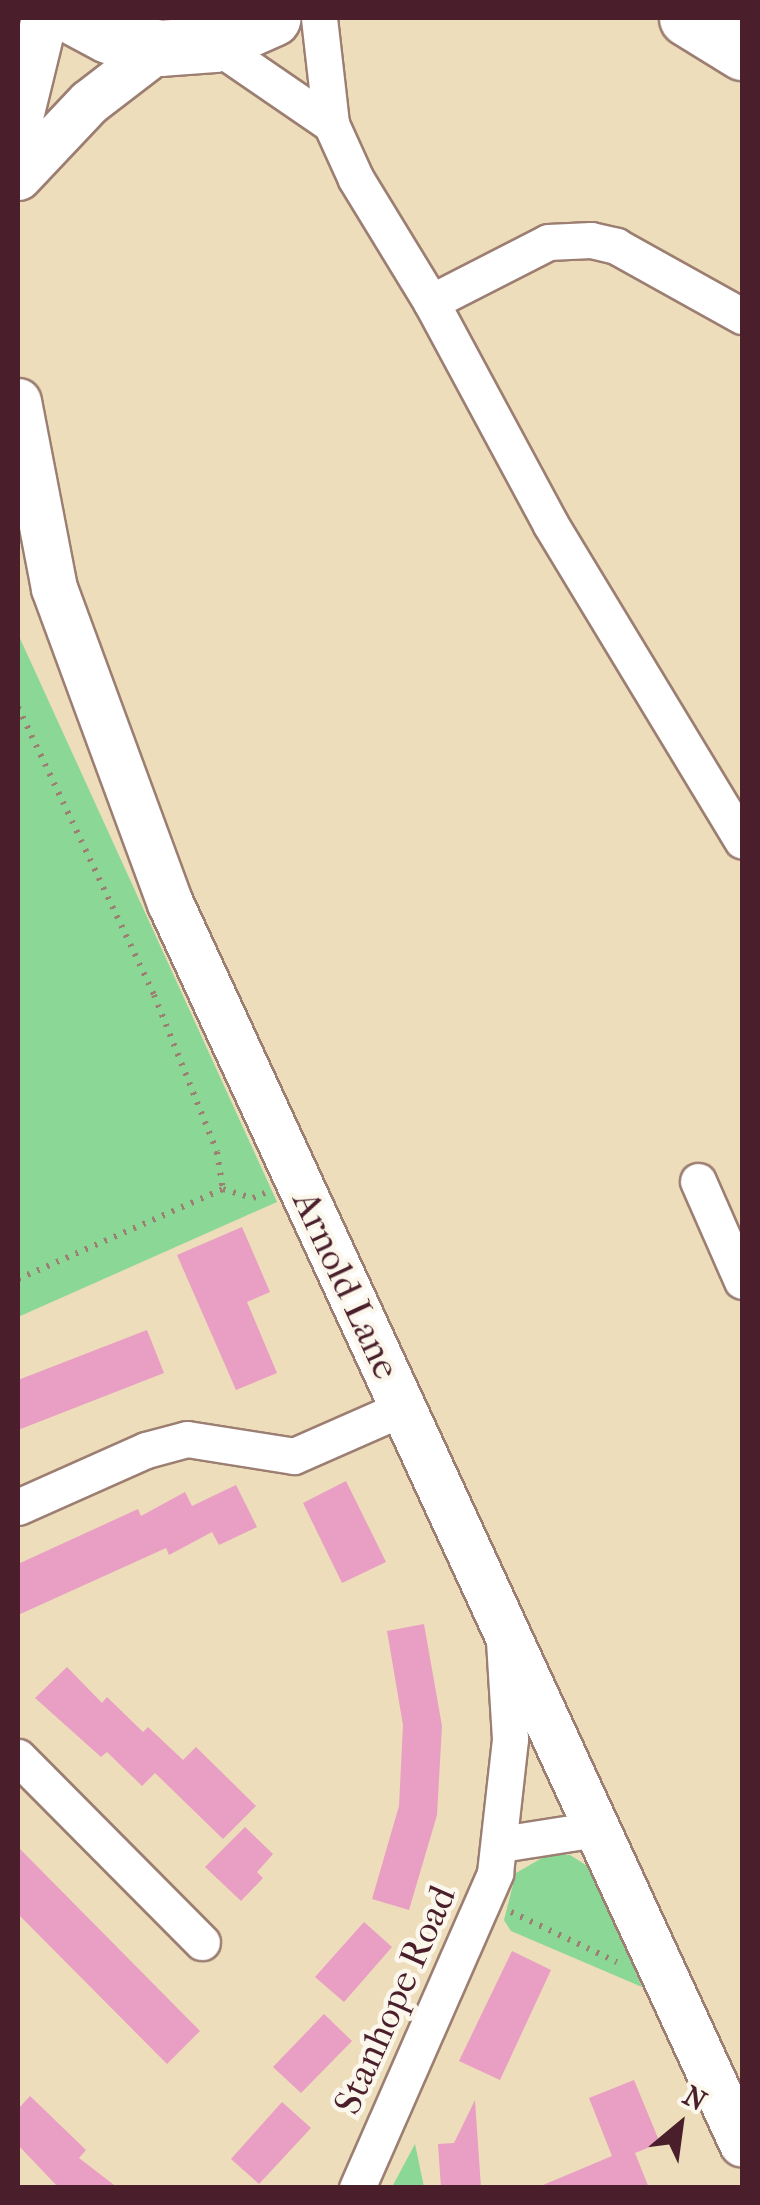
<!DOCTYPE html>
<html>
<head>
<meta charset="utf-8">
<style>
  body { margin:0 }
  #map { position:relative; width:760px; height:2205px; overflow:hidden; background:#edddba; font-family:"IM FELL French Canon",serif }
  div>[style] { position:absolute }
  .green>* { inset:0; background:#8bd795 }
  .building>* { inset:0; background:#e99ec3 }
  .path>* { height:6px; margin-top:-3px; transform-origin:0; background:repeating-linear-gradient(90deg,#9c7e72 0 2.5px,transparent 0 10.5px) }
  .roads { filter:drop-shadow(2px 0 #9c7e72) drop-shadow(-2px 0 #9c7e72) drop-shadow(0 2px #9c7e72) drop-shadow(0 -2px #9c7e72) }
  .minor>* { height:35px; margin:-17.5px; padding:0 17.5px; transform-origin:17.5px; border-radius:17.5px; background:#fff }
  .tertiary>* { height:45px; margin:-22.5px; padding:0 22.5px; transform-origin:22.5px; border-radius:22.5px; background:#fff }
  .primary>* { height:55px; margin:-27.5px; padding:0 27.5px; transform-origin:27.5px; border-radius:27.5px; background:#fff }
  span { translate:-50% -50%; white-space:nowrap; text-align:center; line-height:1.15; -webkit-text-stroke:9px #fbf7ec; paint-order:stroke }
  .street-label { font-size:38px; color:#4a1f2b }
  .frame { position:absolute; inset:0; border:20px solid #4a1f2b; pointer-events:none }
  .north { position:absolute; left:630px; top:2075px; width:100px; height:100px; -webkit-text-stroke:8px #fbf7ec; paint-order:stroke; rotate:29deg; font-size:28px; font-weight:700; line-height:40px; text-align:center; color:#4a1f2b }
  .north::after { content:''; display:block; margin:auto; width:35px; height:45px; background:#4a1f2b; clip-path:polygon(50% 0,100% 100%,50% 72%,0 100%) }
</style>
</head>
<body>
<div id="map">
  <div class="green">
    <i style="clip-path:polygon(18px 634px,277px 1202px,18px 1317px)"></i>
    <i style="clip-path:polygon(549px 1854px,570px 1855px,592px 1869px,642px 1987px,511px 1931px,504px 1920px,516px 1873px)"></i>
    <i style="clip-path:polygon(415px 2144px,424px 2187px,392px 2187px)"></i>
  </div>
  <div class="building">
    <i style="clip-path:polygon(242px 1227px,270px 1292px,247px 1302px,277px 1373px,236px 1390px,177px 1255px)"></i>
    <i style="clip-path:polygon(147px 1330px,164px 1373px,18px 1430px,18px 1380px)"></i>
    <i style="clip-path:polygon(346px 1481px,386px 1562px,342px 1583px,303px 1503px)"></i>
    <i style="clip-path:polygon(236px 1485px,257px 1527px,219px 1545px,212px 1532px,169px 1555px,166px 1548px,18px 1615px,18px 1564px,138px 1509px,141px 1516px,185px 1492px,192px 1506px)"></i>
    <i style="clip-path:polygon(424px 1624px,442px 1726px,437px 1815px,409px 1910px,372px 1899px,399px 1806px,403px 1725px,387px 1631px)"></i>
    <i style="clip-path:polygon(67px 1667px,102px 1703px,107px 1697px,143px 1732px,148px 1727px,183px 1760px,196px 1747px,256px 1806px,223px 1839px,155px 1773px,142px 1786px,107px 1752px,101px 1757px,35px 1698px)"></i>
    <i style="clip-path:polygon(245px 1827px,273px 1854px,257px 1872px,263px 1878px,241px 1901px,205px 1867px)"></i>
    <i style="clip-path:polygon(18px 1847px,200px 2031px,167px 2064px,18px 1914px)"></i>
    <i style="clip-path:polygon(364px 1922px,392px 1947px,344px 2002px,315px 1977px)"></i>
    <i style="clip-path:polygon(512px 1951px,551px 1970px,500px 2080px,459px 2061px)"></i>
    <i style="clip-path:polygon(324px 2014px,352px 2041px,301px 2093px,273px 2067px)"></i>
    <i style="clip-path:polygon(634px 2080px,660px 2143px,635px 2153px,649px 2188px,536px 2188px,612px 2156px,589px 2098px)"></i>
    <i style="clip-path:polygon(30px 2096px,86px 2150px,79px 2158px,118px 2188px,59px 2188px,18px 2145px,18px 2109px)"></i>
    <i style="clip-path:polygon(475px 2100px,481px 2188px,441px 2188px,438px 2144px,454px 2143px)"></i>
    <i style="clip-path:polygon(282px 2102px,311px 2128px,259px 2184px,231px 2159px)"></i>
  </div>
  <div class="path">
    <i style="left:18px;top:707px;width:318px;rotate:64.7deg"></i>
    <i style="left:154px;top:995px;width:169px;rotate:68.1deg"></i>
    <i style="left:217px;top:1152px;width:37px;rotate:81deg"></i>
    <i style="left:18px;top:1279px;width:224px;rotate:-23.7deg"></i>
    <i style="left:223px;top:1189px;width:31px;rotate:17deg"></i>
    <i style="left:253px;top:1198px;width:13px;rotate:-23deg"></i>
    <i style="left:511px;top:1912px;width:117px;rotate:25.3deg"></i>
  </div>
  <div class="roads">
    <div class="minor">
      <i style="left:319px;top:18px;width:107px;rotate:83.5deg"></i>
      <i style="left:331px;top:124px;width:60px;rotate:65.6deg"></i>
      <i style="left:356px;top:179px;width:144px;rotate:58.6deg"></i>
      <i style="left:431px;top:302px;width:253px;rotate:61.7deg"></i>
      <i style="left:551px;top:525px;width:369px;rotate:58.8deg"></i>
      <i style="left:214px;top:44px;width:142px;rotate:34.4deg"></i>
      <i style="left:431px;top:302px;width:131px;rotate:-27.1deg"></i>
      <i style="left:548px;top:242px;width:43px;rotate:-2.7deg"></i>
      <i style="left:591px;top:240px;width:26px;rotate:13deg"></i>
      <i style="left:616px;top:246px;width:144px;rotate:29.1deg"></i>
      <i style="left:698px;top:1181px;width:109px;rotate:66.3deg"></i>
      <i style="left:18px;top:1507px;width:140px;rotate:-24deg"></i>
      <i style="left:146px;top:1450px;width:42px;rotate:-15deg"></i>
      <i style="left:187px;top:1439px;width:108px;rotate:9deg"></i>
      <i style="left:294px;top:1456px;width:119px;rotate:-23.8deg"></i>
      <i style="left:18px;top:1757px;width:261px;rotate:45.2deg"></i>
      <i style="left:501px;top:1844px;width:97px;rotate:-8.9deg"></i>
      <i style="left:357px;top:2188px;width:344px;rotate:-66.3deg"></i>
      <i style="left:495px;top:1873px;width:135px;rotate:-83.6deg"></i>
      <i style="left:510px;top:1739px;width:97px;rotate:-93.5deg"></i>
    </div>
    <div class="tertiary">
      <i style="left:18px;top:125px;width:110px;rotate:-76.3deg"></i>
      <i style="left:18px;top:177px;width:103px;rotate:-46.6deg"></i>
      <i style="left:89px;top:102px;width:88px;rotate:-37.6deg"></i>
      <i style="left:18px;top:401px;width:190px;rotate:79.1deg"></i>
      <i style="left:54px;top:588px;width:336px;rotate:69.8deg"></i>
      <i style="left:170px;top:903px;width:1366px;rotate:65.25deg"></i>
    </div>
    <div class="primary">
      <i style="left:76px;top:18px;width:36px;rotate:28deg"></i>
      <i style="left:108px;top:35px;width:53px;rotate:14.3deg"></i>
      <i style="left:159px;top:48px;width:55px;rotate:-4.2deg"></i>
      <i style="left:214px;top:44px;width:64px;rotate:-23.8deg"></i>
      <i style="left:687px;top:18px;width:65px;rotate:31.7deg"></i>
    </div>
  </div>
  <div class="street-label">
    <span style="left:346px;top:1285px;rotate:65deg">Arnold Lane</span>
    <span style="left:395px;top:2000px;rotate:-66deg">Stanhope Road</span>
  </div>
  <div class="frame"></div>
  <div class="north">N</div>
</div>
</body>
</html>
